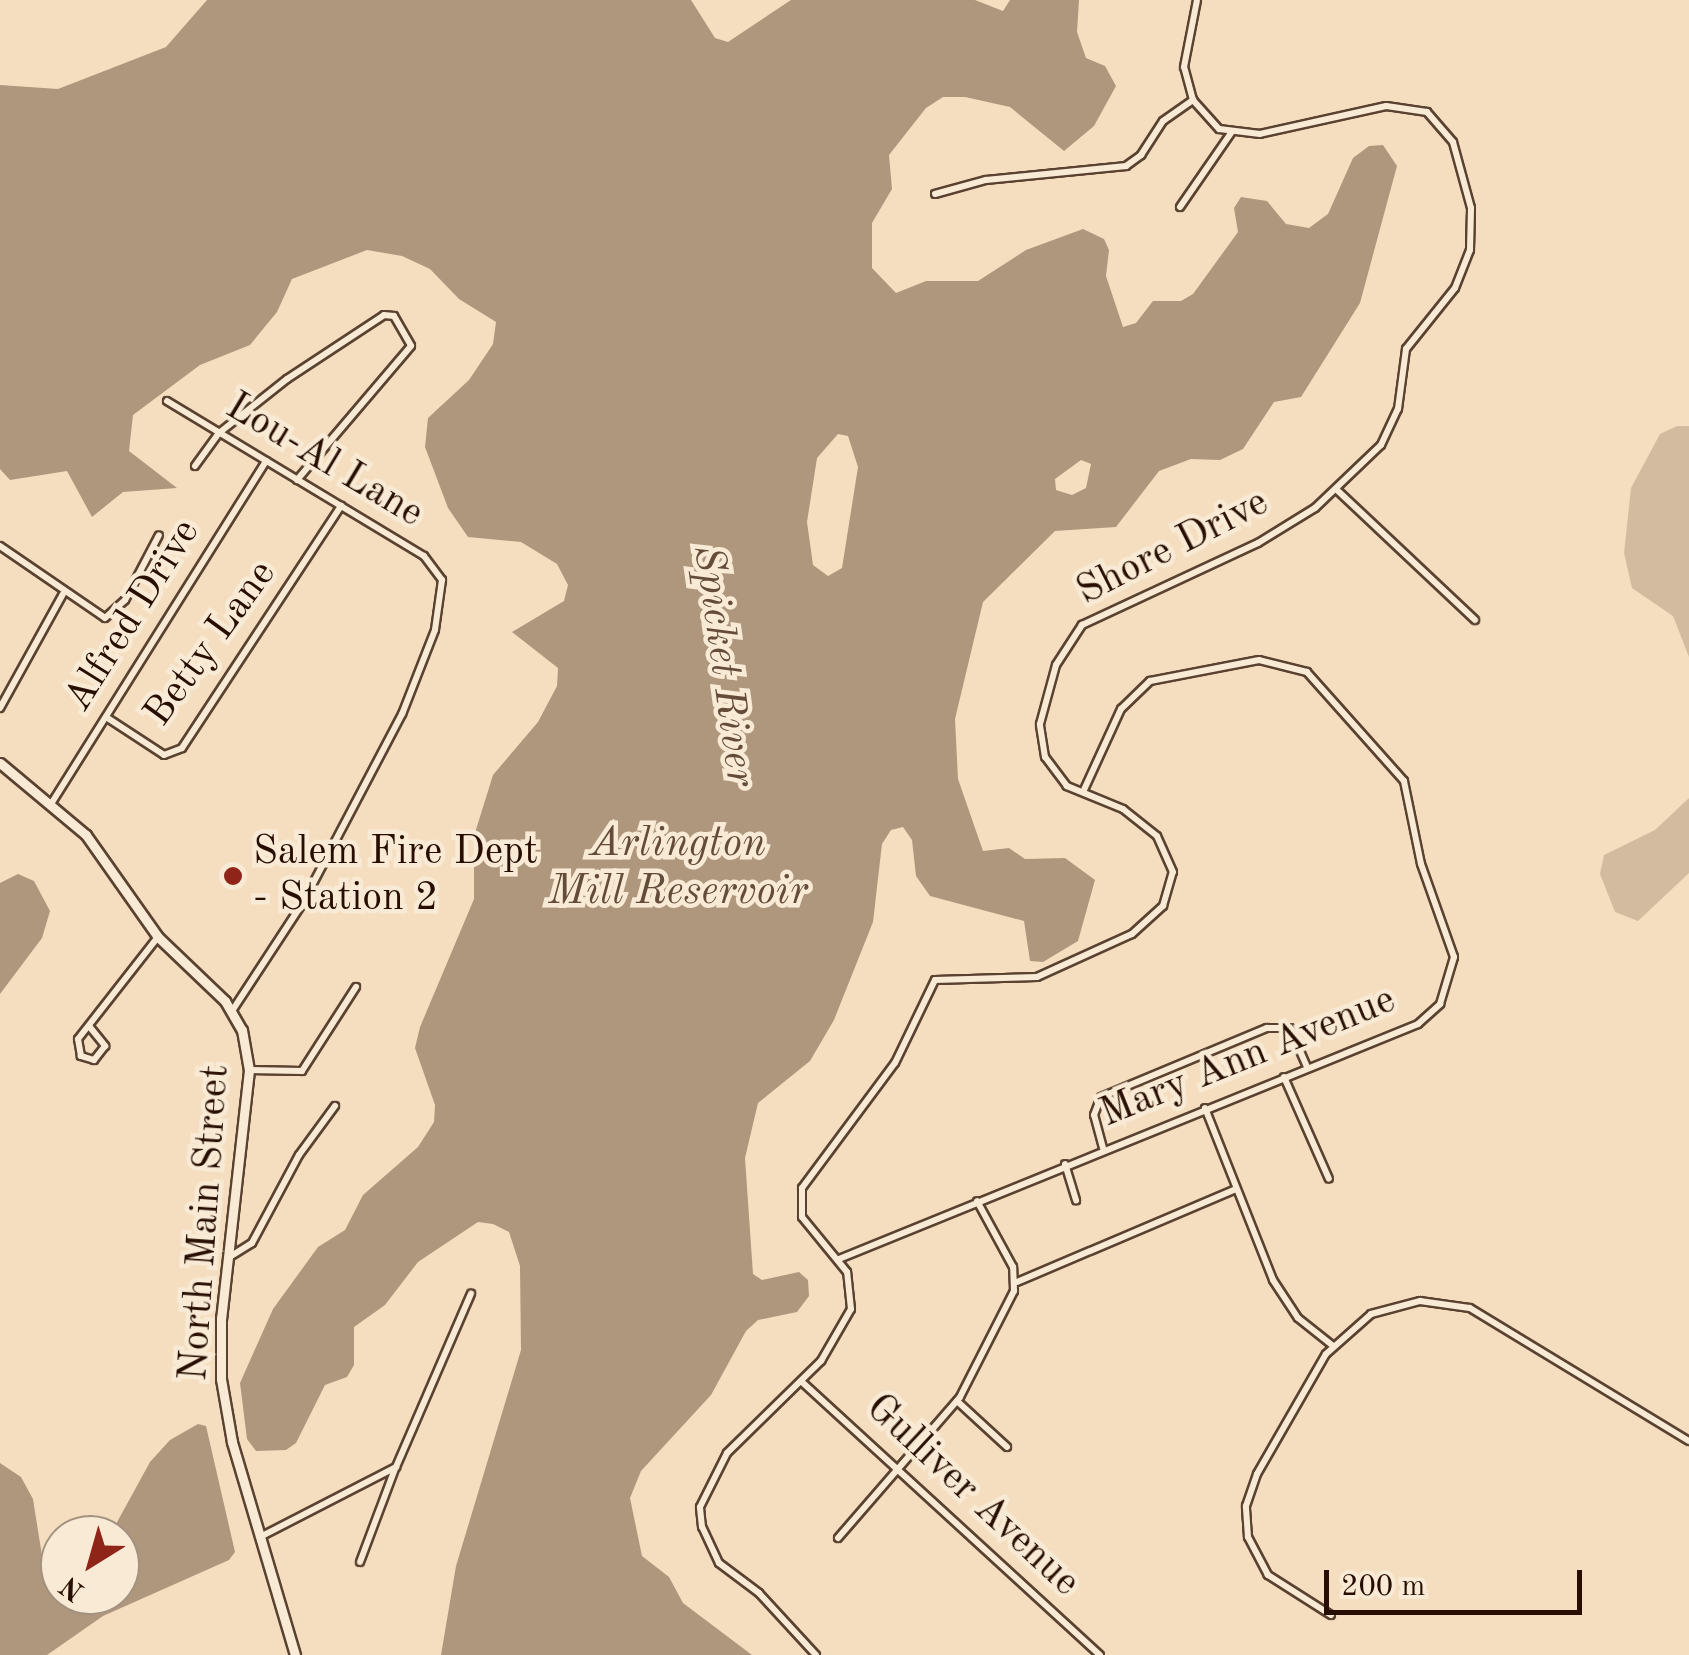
<!DOCTYPE html>
<html>
<head>
<meta charset="utf-8">
<style>
  body { margin:0 }
  #map { position:relative; width:1689px; height:1655px; overflow:hidden; background:#f5debf; font-family:"Old Standard TT",serif }
  div>[style] { position:absolute }
  .green>* { inset:0; background:#d2bb9f }
  .water>* { inset:0; background:#af977e }
  .roads { filter:drop-shadow(2px 0 #5a4230) drop-shadow(-2px 0 #5a4230) drop-shadow(0 2px #5a4230) drop-shadow(0 -2px #5a4230) }
  .minor>* { height:6px; margin:-3px; padding:0 3px; transform-origin:3px; border-radius:3px; background:#f8ead5 }
  .tertiary>* { height:9px; margin:-4.5px; padding:0 4.5px; transform-origin:4.5px; border-radius:4.5px; background:#f8ead5 }
  .dots>* { width:28px; height:28px; translate:-50% -50%; box-sizing:border-box; border:5px solid #f8ead5; border-radius:50% }
  span { translate:-50% -50%; white-space:nowrap; text-align:center; line-height:1.15; -webkit-text-stroke:9px #f8ead5; paint-order:stroke }
  .street-label { font-size:40px; color:#270e01 }
  .poi-label { font-size:40px; color:#270e01 }
  .left { translate:0 -50%; text-align:left }
  .water-label { font-size:42px; color:#644c39; font-style:italic }
  .north { position:absolute; left:40px; top:1515px; width:100px; height:100px; box-sizing:border-box; background:#f8ead5; border:2px solid #a49280; border-radius:50%; rotate:217deg; font-size:28px; font-weight:700; line-height:40px; text-align:center; color:#270e01 }
  .north::after { content:''; display:block; margin:auto; width:35px; height:45px; background:#8f2418; clip-path:polygon(50% 0,100% 100%,50% 72%,0 100%) }
  .scale { position:absolute; left:1324px; top:1570px; width:258px; height:45px; box-sizing:border-box; border:5px solid #270e01; border-top:0; padding-left:12px; font-size:30px; line-height:35px; white-space:nowrap; color:#270e01; -webkit-text-stroke:8px #f8ead5; paint-order:stroke }
</style>
</head>
<body>
<div id="map">
  <div class="green">
    <i style="clip-path:polygon(1677px 426px,1689px 426px,1689px 657px,1673px 616px,1632px 588px,1624px 553px,1631px 488px,1660px 434px)"></i>
    <i style="clip-path:polygon(1689px 798px,1689px 873px,1638px 921px,1615px 912px,1600px 874px,1604px 855px,1655px 830px)"></i>
  </div>
  <div class="water">
    <i style="clip-path:polygon(evenodd,207px 0,691px 0,715px 38px,728px 42px,791px 0,975px 0,1003px 11px,1010px 0,1079px 0,1077px 32px,1086px 58px,1105px 66px,1116px 86px,1094px 126px,1064px 151px,1010px 107px,965px 97px,943px 97px,926px 108px,889px 155px,892px 189px,872px 223px,872px 268px,896px 293px,926px 281px,978px 281px,1026px 250px,1083px 229px,1104px 239px,1109px 250px,1106px 276px,1123px 327px,1136px 323px,1153px 301px,1181px 301px,1193px 294px,1238px 232px,1234px 208px,1241px 197px,1267px 201px,1286px 224px,1309px 228px,1328px 214px,1353px 158px,1369px 146px,1383px 145px,1397px 166px,1360px 303px,1301px 397px,1274px 402px,1243px 449px,1220px 460px,1191px 459px,1159px 471px,1116px 527px,1055px 531px,983px 602px,955px 719px,958px 779px,983px 851px,1009px 848px,1025px 859px,1065px 858px,1095px 880px,1078px 941px,1043px 962px,1030px 961px,1024px 921px,930px 896px,916px 876px,912px 840px,903px 827px,891px 830px,882px 844px,873px 922px,834px 1020px,810px 1061px,758px 1103px,745px 1158px,753px 1274px,762px 1280px,799px 1272px,808px 1280px,809px 1296px,797px 1312px,758px 1320px,746px 1331px,711px 1395px,641px 1471px,630px 1498px,642px 1556px,669px 1577px,683px 1603px,752px 1655px,441px 1655px,456px 1566px,521px 1350px,520px 1266px,509px 1232px,493px 1224px,478px 1222px,418px 1262px,385px 1305px,354px 1327px,354px 1365px,347px 1377px,325px 1385px,296px 1443px,286px 1450px,256px 1451px,247px 1439px,240px 1383px,273px 1309px,318px 1247px,345px 1230px,363px 1195px,418px 1147px,434px 1122px,435px 1105px,415px 1048px,420px 1027px,474px 899px,474px 836px,493px 775px,538px 722px,557px 686px,558px 668px,512px 632px,564px 601px,568px 585px,557px 564px,521px 542px,468px 537px,448px 508px,425px 447px,428px 418px,469px 380px,493px 344px,496px 322px,459px 299px,430px 269px,402px 256px,367px 250px,292px 279px,277px 312px,250px 345px,200px 365px,133px 415px,129px 451px,177px 488px,123px 492px,92px 517px,67px 471px,10px 480px,0 469px,0 85px,58px 89px,166px 47px,207px 0,838px 434px,848px 436px,858px 467px,842px 568px,828px 576px,813px 565px,807px 522px,817px 458px,838px 434px,207px 0,1081px 460px,1091px 464px,1086px 488px,1072px 495px,1056px 490px,1055px 479px,1081px 460px)"></i>
    <i style="clip-path:polygon(18px 874px,34px 881px,50px 911px,42px 938px,0 994px,0 883px)"></i>
    <i style="clip-path:polygon(198px 1424px,206px 1426px,235px 1552px,229px 1560px,103px 1616px,47px 1655px,0 1655px,0 1463px,21px 1477px,33px 1499px,43px 1562px,60px 1580px,60px 1595px,120px 1595px,120px 1535px,110px 1535px,150px 1462px,170px 1440px)"></i>
  </div>
  <div class="roads">
    <div class="minor">
      <i style="left:935px;top:194px;width:53px;rotate:-15.4deg"></i>
      <i style="left:986px;top:180px;width:141px;rotate:-5.7deg"></i>
      <i style="left:1126px;top:166px;width:19px;rotate:-36deg"></i>
      <i style="left:1141px;top:155px;width:40px;rotate:-57.1deg"></i>
      <i style="left:1163px;top:121px;width:37px;rotate:-35deg"></i>
      <i style="left:1180px;top:207px;width:90px;rotate:-55.4deg"></i>
      <i style="left:167px;top:401px;width:300px;rotate:31.1deg"></i>
      <i style="left:424px;top:556px;width:30px;rotate:53deg"></i>
      <i style="left:442px;top:580px;width:50px;rotate:98deg"></i>
      <i style="left:435px;top:630px;width:90px;rotate:111.4deg"></i>
      <i style="left:402px;top:714px;width:211px;rotate:117.7deg"></i>
      <i style="left:304px;top:901px;width:131px;rotate:123.2deg"></i>
      <i style="left:195px;top:466px;width:41px;rotate:-54deg"></i>
      <i style="left:219px;top:433px;width:87px;rotate:-38.5deg"></i>
      <i style="left:287px;top:379px;width:116px;rotate:-33.4deg"></i>
      <i style="left:384px;top:315px;width:10px;rotate:6deg"></i>
      <i style="left:394px;top:316px;width:34px;rotate:60deg"></i>
      <i style="left:411px;top:346px;width:176px;rotate:130.4deg"></i>
      <i style="left:1336px;top:489px;width:191px;rotate:43.3deg"></i>
      <i style="left:0;top:546px;width:127px;rotate:34.4deg"></i>
      <i style="left:105px;top:618px;width:27px;rotate:-42deg"></i>
      <i style="left:125px;top:600px;width:73px;rotate:-62.4deg"></i>
      <i style="left:0;top:708px;width:130px;rotate:-61.1deg"></i>
      <i style="left:106px;top:717px;width:69px;rotate:33.2deg"></i>
      <i style="left:164px;top:755px;width:19px;rotate:-21deg"></i>
      <i style="left:182px;top:748px;width:290px;rotate:-56.7deg"></i>
      <i style="left:51px;top:804px;width:405px;rotate:-57.9deg"></i>
      <i style="left:89px;top:1026px;width:26px;rotate:51deg"></i>
      <i style="left:105px;top:1046px;width:18px;rotate:128deg"></i>
      <i style="left:94px;top:1060px;width:14px;rotate:-163deg"></i>
      <i style="left:81px;top:1056px;width:17px;rotate:-100deg"></i>
      <i style="left:78px;top:1039px;width:130px;rotate:-51.9deg"></i>
      <i style="left:249px;top:1070px;width:53px;rotate:1.1deg"></i>
      <i style="left:302px;top:1071px;width:100px;rotate:-57.3deg"></i>
      <i style="left:1284px;top:1077px;width:111px;rotate:66.2deg"></i>
      <i style="left:1205px;top:1108px;width:185px;rotate:68.4deg"></i>
      <i style="left:1273px;top:1280px;width:45px;rotate:56.7deg"></i>
      <i style="left:1298px;top:1318px;width:43px;rotate:38.5deg"></i>
      <i style="left:1103px;top:1148px;width:34px;rotate:-105deg"></i>
      <i style="left:1094px;top:1115px;width:19px;rotate:-69deg"></i>
      <i style="left:1101px;top:1097px;width:180px;rotate:-22.6deg"></i>
      <i style="left:1267px;top:1028px;width:23px"></i>
      <i style="left:1290px;top:1028px;width:43px;rotate:66.4deg"></i>
      <i style="left:1065px;top:1164px;width:38px;rotate:73deg"></i>
      <i style="left:228px;top:1258px;width:28px;rotate:-32deg"></i>
      <i style="left:252px;top:1243px;width:100px;rotate:-61.9deg"></i>
      <i style="left:299px;top:1155px;width:61px;rotate:-53.7deg"></i>
      <i style="left:839px;top:1259px;width:625px;rotate:-22.09deg"></i>
      <i style="left:1418px;top:1024px;width:30px;rotate:-42deg"></i>
      <i style="left:1440px;top:1004px;width:49px;rotate:-73.4deg"></i>
      <i style="left:1454px;top:957px;width:99px;rotate:-109.5deg"></i>
      <i style="left:1421px;top:864px;width:85px;rotate:-101.6deg"></i>
      <i style="left:1404px;top:781px;width:146px;rotate:-131.7deg"></i>
      <i style="left:1307px;top:672px;width:49px;rotate:-166deg"></i>
      <i style="left:1259px;top:660px;width:111px;rotate:169.1deg"></i>
      <i style="left:1150px;top:681px;width:40px;rotate:136deg"></i>
      <i style="left:1121px;top:709px;width:91px;rotate:114.6deg"></i>
      <i style="left:1017px;top:1282px;width:238px;rotate:-23deg"></i>
      <i style="left:802px;top:1382px;width:404px;rotate:42.5deg"></i>
      <i style="left:957px;top:1401px;width:68px;rotate:42.6deg"></i>
      <i style="left:260px;top:1537px;width:153px;rotate:-27.2deg"></i>
      <i style="left:396px;top:1467px;width:189px;rotate:-66.6deg"></i>
      <i style="left:838px;top:1538px;width:186px;rotate:-49.1deg"></i>
      <i style="left:960px;top:1397px;width:119px;rotate:-63deg"></i>
      <i style="left:1014px;top:1291px;width:24px;rotate:-92deg"></i>
      <i style="left:1013px;top:1267px;width:75px;rotate:-118.6deg"></i>
      <i style="left:360px;top:1562px;width:99px;rotate:-69.4deg"></i>
      <i style="left:1331px;top:1615px;width:75px;rotate:-147.6deg"></i>
      <i style="left:1268px;top:1575px;width:43px;rotate:-117.8deg"></i>
      <i style="left:1248px;top:1537px;width:31px;rotate:-94deg"></i>
      <i style="left:1246px;top:1506px;width:34px;rotate:-71deg"></i>
      <i style="left:1257px;top:1474px;width:138px;rotate:-60.1deg"></i>
      <i style="left:1326px;top:1354px;width:60px;rotate:-41.6deg"></i>
      <i style="left:1371px;top:1314px;width:51px;rotate:-14.9deg"></i>
      <i style="left:1420px;top:1301px;width:50px;rotate:8deg"></i>
      <i style="left:1470px;top:1308px;width:256px;rotate:31.3deg"></i>
      <i style="left:816px;top:1655px;width:84px;rotate:-132.6deg"></i>
      <i style="left:759px;top:1593px;width:50px;rotate:-143.1deg"></i>
      <i style="left:719px;top:1563px;width:40px;rotate:-115deg"></i>
      <i style="left:702px;top:1527px;width:20px;rotate:-96deg"></i>
      <i style="left:700px;top:1507px;width:60px;rotate:-63.4deg"></i>
      <i style="left:727px;top:1453px;width:132px;rotate:-44.4deg"></i>
      <i style="left:821px;top:1361px;width:60px;rotate:-60deg"></i>
      <i style="left:851px;top:1309px;width:37px;rotate:-96deg"></i>
      <i style="left:847px;top:1272px;width:71px;rotate:-129.3deg"></i>
      <i style="left:802px;top:1217px;width:29px;rotate:-90deg"></i>
      <i style="left:802px;top:1188px;width:156px;rotate:-53.4deg"></i>
      <i style="left:895px;top:1063px;width:92px;rotate:-64.3deg"></i>
      <i style="left:935px;top:980px;width:102px;rotate:-1.7deg"></i>
      <i style="left:1037px;top:977px;width:104px;rotate:-24.4deg"></i>
      <i style="left:1132px;top:934px;width:42px;rotate:-42.1deg"></i>
      <i style="left:1163px;top:906px;width:35px;rotate:-74deg"></i>
      <i style="left:1173px;top:872px;width:39px;rotate:-114deg"></i>
      <i style="left:1157px;top:836px;width:43px;rotate:-141.5deg"></i>
      <i style="left:1123px;top:809px;width:61px;rotate:-157.7deg"></i>
      <i style="left:1067px;top:786px;width:36px;rotate:-127deg"></i>
      <i style="left:1045px;top:757px;width:33px;rotate:-99deg"></i>
      <i style="left:1040px;top:724px;width:61px;rotate:-74.8deg"></i>
      <i style="left:1056px;top:665px;width:48px;rotate:-57deg"></i>
      <i style="left:1082px;top:625px;width:194px;rotate:-25deg"></i>
      <i style="left:1258px;top:543px;width:67px;rotate:-31.6deg"></i>
      <i style="left:1315px;top:508px;width:91px;rotate:-43.7deg"></i>
      <i style="left:1381px;top:445px;width:40px;rotate:-65deg"></i>
      <i style="left:1398px;top:409px;width:61px;rotate:-82.4deg"></i>
      <i style="left:1406px;top:349px;width:78px;rotate:-51.2deg"></i>
      <i style="left:1455px;top:288px;width:41px;rotate:-68.5deg"></i>
      <i style="left:1470px;top:250px;width:42px;rotate:-88.6deg"></i>
      <i style="left:1471px;top:208px;width:68px;rotate:-105.3deg"></i>
      <i style="left:1453px;top:142px;width:40px;rotate:-131deg"></i>
      <i style="left:1427px;top:112px;width:41px;rotate:-171.7deg"></i>
      <i style="left:1386px;top:106px;width:129px;rotate:167.5deg"></i>
      <i style="left:1260px;top:134px;width:41px;rotate:-173deg"></i>
      <i style="left:1219px;top:129px;width:39px;rotate:-132deg"></i>
      <i style="left:1193px;top:100px;width:34px;rotate:-105deg"></i>
      <i style="left:1184px;top:67px;width:68px;rotate:-79deg"></i>
    </div>
    <div class="tertiary">
      <i style="left:0;top:763px;width:112px;rotate:39.9deg"></i>
      <i style="left:86px;top:835px;width:125px;rotate:54.8deg"></i>
      <i style="left:158px;top:937px;width:93px;rotate:43.7deg"></i>
      <i style="left:225px;top:1001px;width:34px;rotate:60deg"></i>
      <i style="left:242px;top:1030px;width:41px;rotate:80.1deg"></i>
      <i style="left:249px;top:1070px;width:250px;rotate:96.4deg"></i>
      <i style="left:221px;top:1318px;width:61px;rotate:90deg"></i>
      <i style="left:221px;top:1379px;width:64px;rotate:80.1deg"></i>
      <i style="left:232px;top:1442px;width:222px;rotate:73.5deg"></i>
    </div>
  </div>
  <div class="dots">
    <i style="left:233px;top:876px;background:#8f2418"></i>
  </div>
  <div class="street-label">
    <span style="left:324px;top:461px;rotate:31deg">Lou-Al Lane</span>
    <span style="left:1173px;top:548px;rotate:-27deg">Shore Drive</span>
    <span style="left:133px;top:616px;rotate:-58deg">Alfred Drive</span>
    <span style="left:211px;top:644px;rotate:-54deg">Betty Lane</span>
    <span style="left:1248px;top:1058px;rotate:-22deg">Mary Ann Avenue</span>
    <span style="left:206px;top:1223px;rotate:-86deg">North Main Street</span>
    <span style="left:972px;top:1496px;rotate:43deg">Gulliver Avenue</span>
  </div>
  <div class="poi-label">
    <span class="left" style="left:253px;top:876px">Salem Fire Dept<br>- Station 2</span>
  </div>
  <div class="water-label">
    <span style="left:723px;top:666px;rotate:82deg">Spicket River</span>
    <span style="left:678px;top:868px">Arlington<br>Mill Reservoir</span>
  </div>
  <div class="north">N</div>
  <div class="scale">200 m</div>
</div>
</body>
</html>
